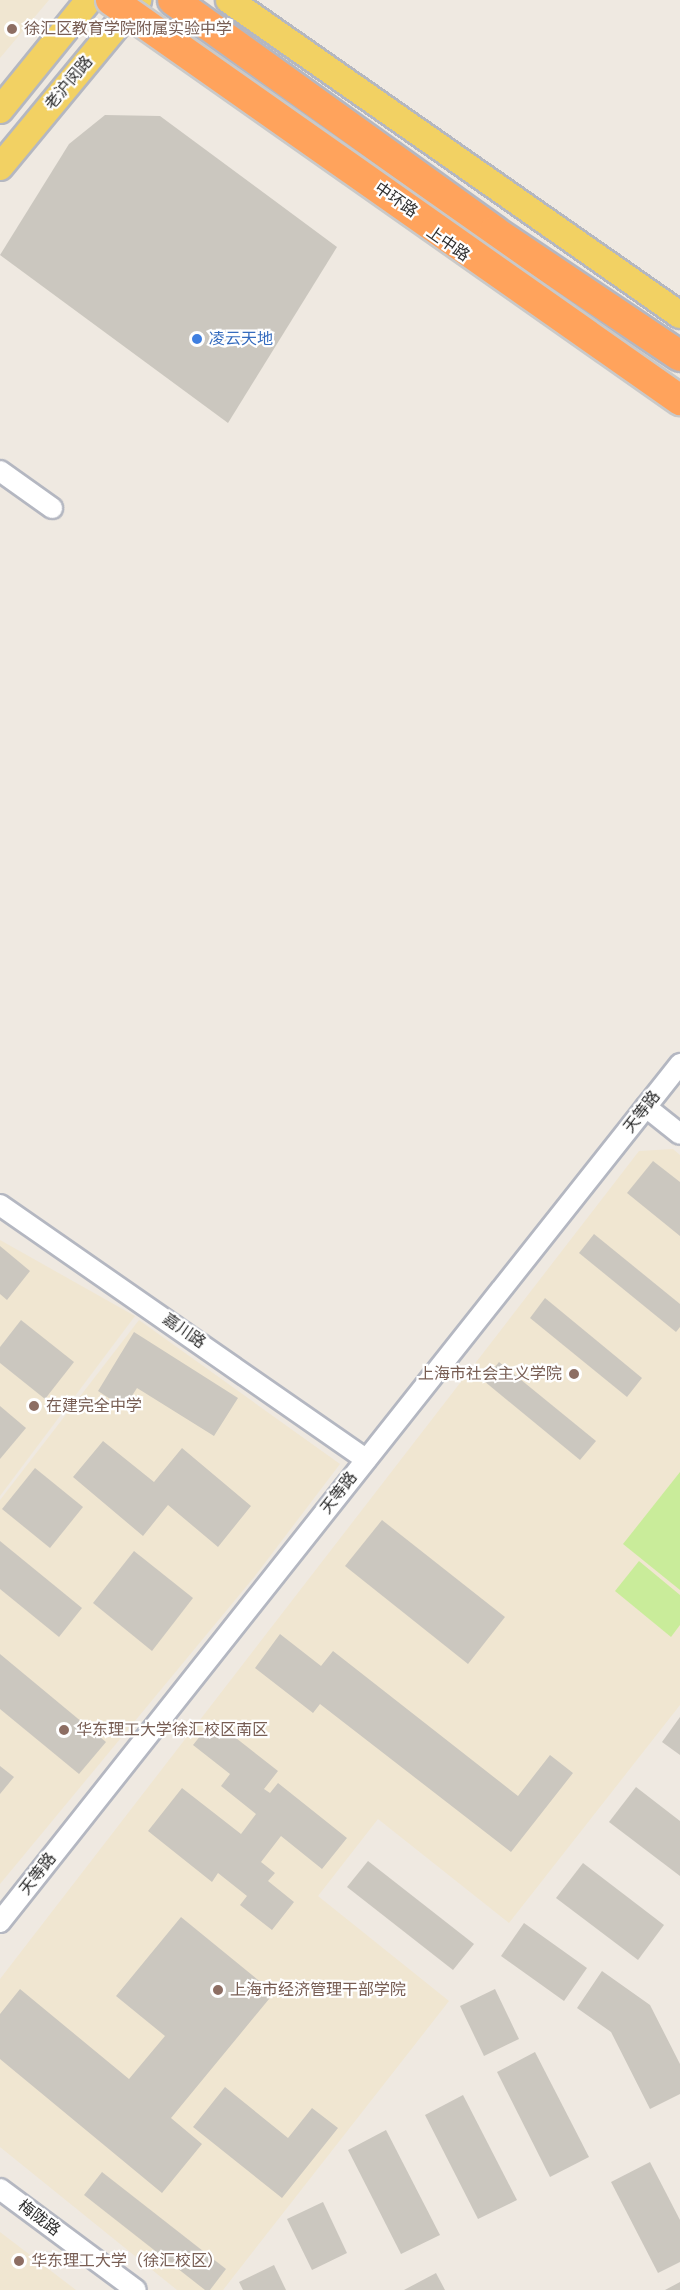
<!DOCTYPE html>
<html>
<head>
<meta charset="utf-8">
<style>
  body { margin:0 }
  #map { position:relative; width:680px; height:2290px; overflow:hidden; background:#efe9e1; font-family:"Space Grotesk","Noto Sans SC",sans-serif }
  div>[style] { position:absolute }
  .education>* { inset:0; background:#f0e6d1 }
  .pitch>* { inset:0; background:#c9ec9a }
  .building>* { inset:0; background:#cbc7bf }
  .roads { filter:drop-shadow(2px 0 #b4b7c1) drop-shadow(-2px 0 #b4b7c1) drop-shadow(0 2px #b4b7c1) drop-shadow(0 -2px #b4b7c1) }
  .minor>* { height:20px; margin:-10px; padding:0 10px; transform-origin:10px; border-radius:10px; background:#fff }
  .major>* { height:26px; margin:-13px; padding:0 13px; transform-origin:13px; border-radius:13px; background:#f2d163 }
  .highway>* { height:30px; margin:-15px; padding:0 15px; transform-origin:15px; border-radius:15px; background:#ffa35c }
  .bridges { filter:drop-shadow(2px 0 #c9c9c9) drop-shadow(-2px 0 #c9c9c9) drop-shadow(0 2px #c9c9c9) drop-shadow(0 -2px #c9c9c9) }
  .highway-bridge>* { height:30px; margin:-15px; padding:0 15px; transform-origin:15px; border-radius:15px; background:#ffa35c }
  .dots>* { width:16px; height:16px; translate:-50% -50%; box-sizing:border-box; border:3px solid #fff; border-radius:50% }
  span { translate:-50% -50%; white-space:nowrap; text-align:center; line-height:1.15; -webkit-text-stroke:4.5px #fff; paint-order:stroke }
  .education-label { font-size:16px; color:#785e54 }
  .left { translate:0 -50%; text-align:left }
  .right { translate:-100% -50%; text-align:right }
  .street-label { font-size:16px; color:#2e2e2e }
  .shop-label { font-size:16px; color:#366cbe }
</style>
</head>
<body>
<div id="map">
  <div class="education">
    <i style="clip-path:polygon(0 0,49px 0,0 58px)"></i>
    <i style="clip-path:polygon(673px 1149px,680px 1155px,680px 1705px,509px 1923px,378px 1819px,318px 1896px,449px 2001px,223px 2290px,177px 2290px,0 2147px,0 1979px,639px 1151px)"></i>
    <i style="clip-path:polygon(0 1240px,135px 1316px,0 1496px)"></i>
    <i style="clip-path:polygon(139px 1320px,340px 1464px,255px 1576px,0 1884px,0 1500px)"></i>
    <i style="clip-path:polygon(0 2232px,76px 2290px,0 2290px)"></i>
  </div>
  <div class="pitch">
    <i style="clip-path:polygon(680px 1472px,680px 1590px,623px 1544px)"></i>
    <i style="clip-path:polygon(639px 1561px,680px 1595px,680px 1625px,671px 1637px,615px 1591px)"></i>
  </div>
  <div class="building">
    <i style="clip-path:polygon(105px 115px,160px 116px,337px 247px,228px 423px,0 255px,69px 144px)"></i>
    <i style="clip-path:polygon(653px 1161px,680px 1182px,680px 1236px,627px 1193px)"></i>
    <i style="clip-path:polygon(594px 1234px,680px 1304px,680px 1327px,676px 1332px,579px 1253px)"></i>
    <i style="clip-path:polygon(0 1246px,30px 1271px,7px 1300px,0 1294px)"></i>
    <i style="clip-path:polygon(545px 1298px,642px 1378px,627px 1397px,530px 1318px)"></i>
    <i style="clip-path:polygon(21px 1320px,74px 1362px,45px 1399px,0 1363px,0 1347px)"></i>
    <i style="clip-path:polygon(134px 1332px,238px 1398px,214px 1436px,137px 1388px,124px 1408px,98px 1391px)"></i>
    <i style="clip-path:polygon(499px 1362px,596px 1441px,580px 1460px,484px 1381px)"></i>
    <i style="clip-path:polygon(0 1406px,26px 1428px,0 1459px)"></i>
    <i style="clip-path:polygon(103px 1441px,154px 1482px,182px 1448px,251px 1506px,218px 1547px,168px 1505px,143px 1536px,73px 1477px)"></i>
    <i style="clip-path:polygon(35px 1468px,83px 1507px,50px 1548px,2px 1509px)"></i>
    <i style="clip-path:polygon(382px 1520px,505px 1617px,468px 1664px,345px 1566px)"></i>
    <i style="clip-path:polygon(0 1541px,82px 1608px,59px 1637px,0 1589px)"></i>
    <i style="clip-path:polygon(134px 1551px,193px 1598px,152px 1651px,93px 1603px)"></i>
    <i style="clip-path:polygon(280px 1634px,321px 1666px,333px 1651px,518px 1796px,550px 1755px,573px 1773px,511px 1852px,320px 1704px,313px 1713px,255px 1668px)"></i>
    <i style="clip-path:polygon(0 1654px,106px 1742px,79px 1774px,0 1709px)"></i>
    <i style="clip-path:polygon(680px 1717px,680px 1755px,662px 1742px)"></i>
    <i style="clip-path:polygon(213px 1720px,278px 1771px,264px 1789px,270px 1793px,278px 1783px,347px 1838px,322px 1869px,281px 1836px,261px 1862px,275px 1873px,268px 1881px,294px 1902px,272px 1930px,240px 1905px,247px 1896px,218px 1873px,212px 1882px,148px 1831px,182px 1788px,241px 1834px,256px 1814px,221px 1786px,230px 1774px,193px 1745px)"></i>
    <i style="clip-path:polygon(0 1766px,14px 1777px,0 1794px)"></i>
    <i style="clip-path:polygon(636px 1787px,680px 1821px,680px 1876px,609px 1822px)"></i>
    <i style="clip-path:polygon(368px 1861px,474px 1944px,453px 1970px,347px 1887px)"></i>
    <i style="clip-path:polygon(583px 1863px,664px 1925px,638px 1960px,556px 1898px)"></i>
    <i style="clip-path:polygon(181px 1917px,274px 1993px,171px 2118px,202px 2144px,162px 2193px,0 2059px,0 2014px,20px 1989px,129px 2079px,165px 2036px,116px 1996px)"></i>
    <i style="clip-path:polygon(524px 1923px,587px 1968px,564px 2001px,501px 1956px)"></i>
    <i style="clip-path:polygon(602px 1971px,650px 2005px,680px 2064px,680px 2094px,650px 2109px,611px 2032px,577px 2008px)"></i>
    <i style="clip-path:polygon(495px 1989px,519px 2039px,484px 2056px,460px 2006px)"></i>
    <i style="clip-path:polygon(535px 2052px,589px 2157px,550px 2177px,497px 2072px)"></i>
    <i style="clip-path:polygon(225px 2087px,288px 2138px,312px 2108px,338px 2128px,282px 2198px,193px 2127px)"></i>
    <i style="clip-path:polygon(463px 2095px,517px 2200px,478px 2219px,425px 2115px)"></i>
    <i style="clip-path:polygon(386px 2130px,440px 2235px,401px 2254px,348px 2150px)"></i>
    <i style="clip-path:polygon(650px 2162px,680px 2220px,680px 2262px,658px 2273px,611px 2182px)"></i>
    <i style="clip-path:polygon(102px 2172px,226px 2269px,210px 2290px,205px 2290px,84px 2195px)"></i>
    <i style="clip-path:polygon(323px 2202px,347px 2253px,312px 2270px,287px 2219px)"></i>
    <i style="clip-path:polygon(274px 2265px,286px 2290px,243px 2290px,239px 2282px)"></i>
    <i style="clip-path:polygon(436px 2273px,445px 2290px,404px 2290px)"></i>
    <i style="clip-path:polygon(680px 2282px,680px 2290px,665px 2290px)"></i>
  </div>
  <div class="roads">
    <div class="minor">
      <i style="left:0;top:471px;width:64px;rotate:35.4deg"></i>
      <i style="left:646px;top:1107px;width:43px;rotate:38.5deg"></i>
      <i style="left:0;top:1205px;width:446px;rotate:34.8deg"></i>
      <i style="left:0;top:1922px;width:1095px;rotate:-51.6deg"></i>
      <i style="left:0;top:2189px;width:169px;rotate:36.6deg"></i>
    </div>
    <div class="major">
      <i style="left:229px;top:0;width:550px;rotate:34.93deg"></i>
      <i style="left:0;top:110px;width:141px;rotate:-51deg"></i>
      <i style="left:0;top:167px;width:217px;rotate:-50.4deg"></i>
    </div>
    <div class="highway">
      <i style="left:173px;top:0;width:395px;rotate:35.7deg"></i>
      <i style="left:494px;top:231px;width:224px;rotate:33.9deg"></i>
    </div>
  </div>
  <div class="bridges">
    <div class="highway-bridge">
      <i style="left:111px;top:0;width:696px;rotate:35.11deg"></i>
    </div>
  </div>
  <div class="dots">
    <i style="left:12px;top:29px;background:#8d6e63"></i>
    <i style="left:197px;top:339px;background:#3f7fe0"></i>
    <i style="left:574px;top:1374px;background:#8d6e63"></i>
    <i style="left:34px;top:1406px;background:#8d6e63"></i>
    <i style="left:64px;top:1730px;background:#8d6e63"></i>
    <i style="left:218px;top:1990px;background:#8d6e63"></i>
    <i style="left:19px;top:2261px;background:#8d6e63"></i>
  </div>
  <div class="education-label">
    <span class="left" style="left:24px;top:29px">徐汇区教育学院附属实验中学</span>
    <span class="right" style="left:562px;top:1374px">上海市社会主义学院</span>
    <span class="left" style="left:46px;top:1406px">在建完全中学</span>
    <span class="left" style="left:76px;top:1730px">华东理工大学徐汇校区南区</span>
    <span class="left" style="left:230px;top:1990px">上海市经济管理干部学院</span>
    <span class="left" style="left:31px;top:2261px">华东理工大学（徐汇校区）</span>
  </div>
  <div class="street-label">
    <span style="left:69px;top:83px;rotate:-50deg">老沪闵路</span>
    <span style="left:396px;top:200px;rotate:35deg">中环路</span>
    <span style="left:448px;top:244px;rotate:35deg">上中路</span>
    <span style="left:642px;top:1112px;rotate:-52deg">天等路</span>
    <span style="left:184px;top:1331px;rotate:35deg">嘉川路</span>
    <span style="left:339px;top:1493px;rotate:-52deg">天等路</span>
    <span style="left:38px;top:1874px;rotate:-52deg">天等路</span>
    <span style="left:39px;top:2218px;rotate:37deg">梅陇路</span>
  </div>
  <div class="shop-label">
    <span class="left" style="left:209px;top:339px">凌云天地</span>
  </div>
</div>
</body>
</html>
